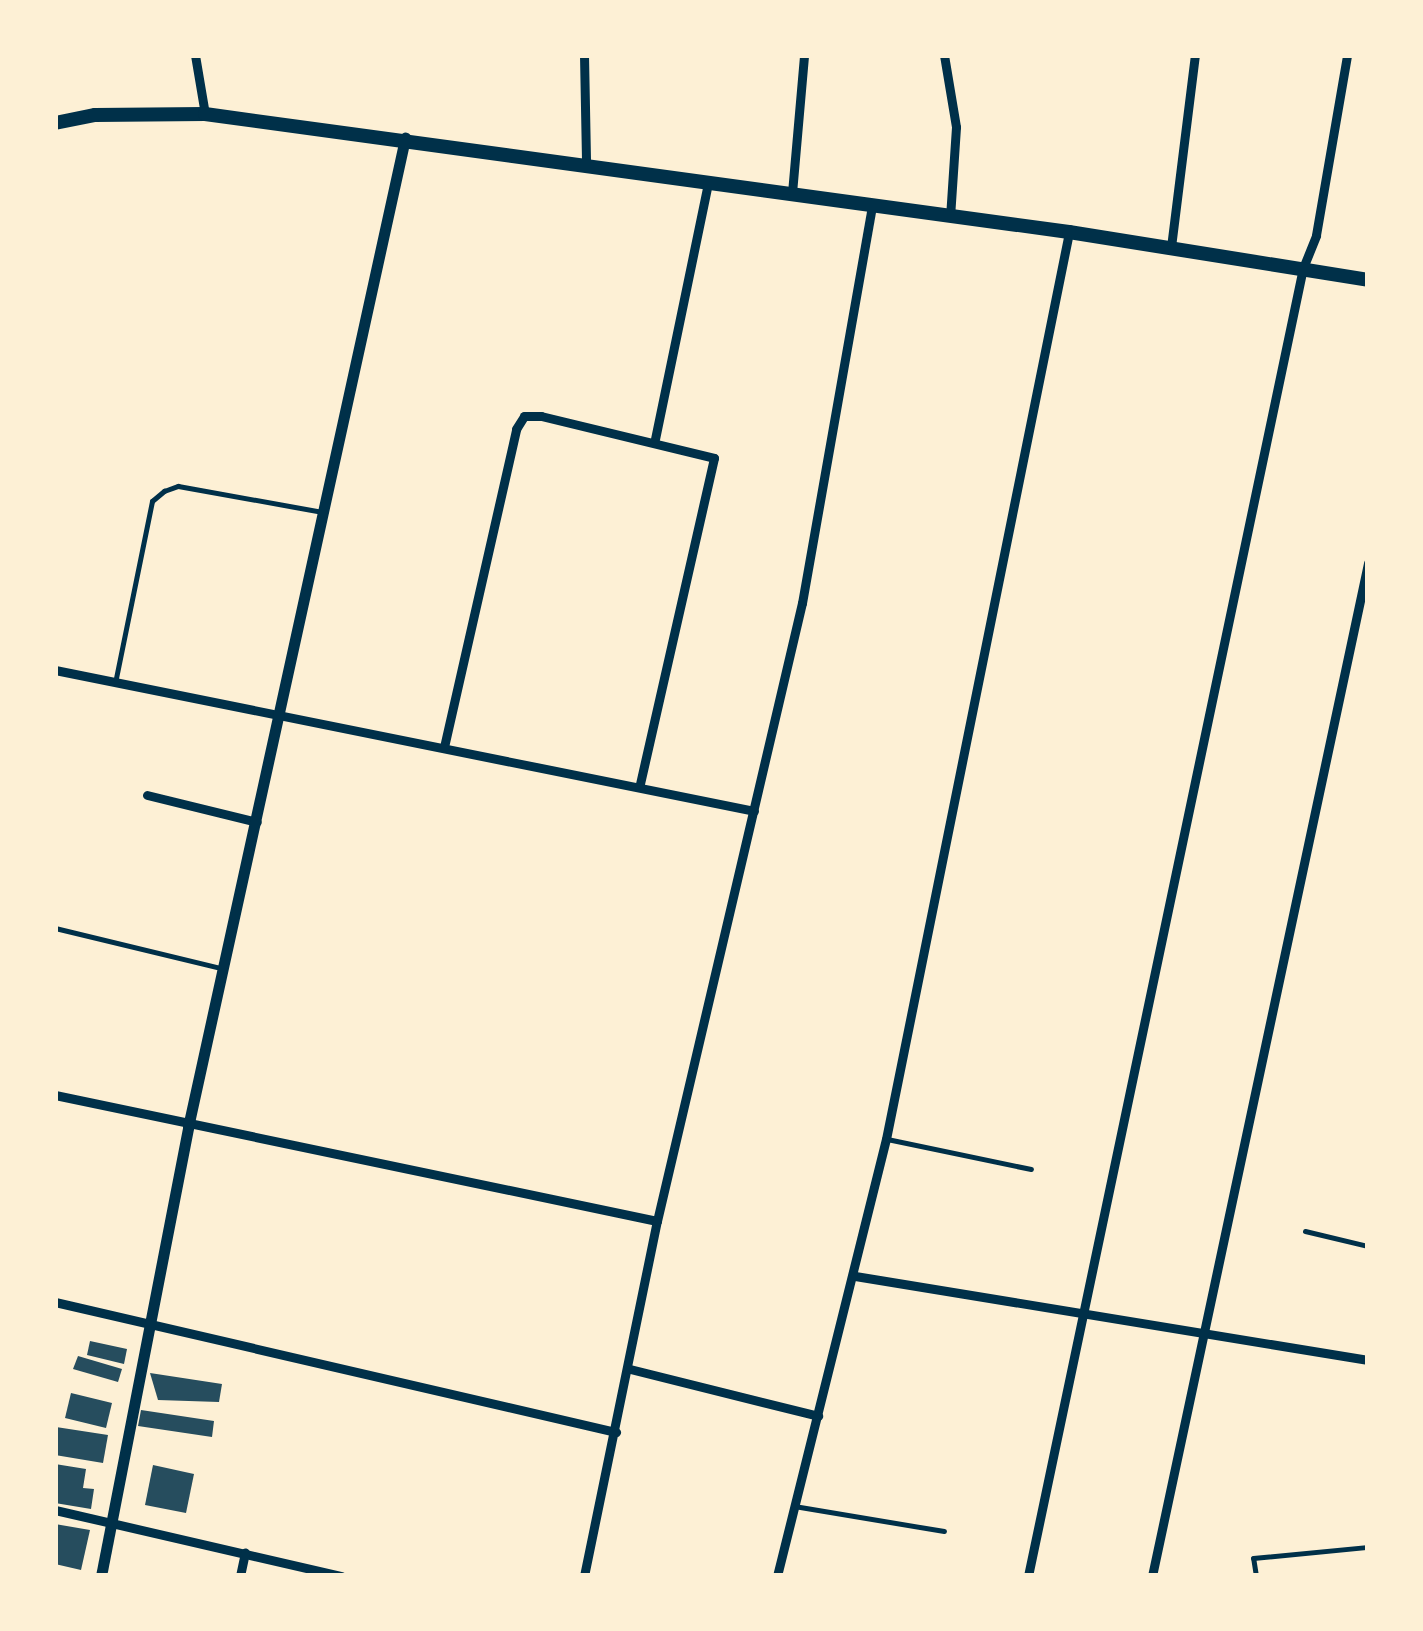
<!DOCTYPE html>
<html>
<head>
<meta charset="utf-8">
<style>
  body { margin:0 }
  #map { position:relative; width:1423px; height:1631px; overflow:hidden; background:#fdf0d5; font-family:Rubik,sans-serif }
  div>[style] { position:absolute }
  .building>* { inset:0; background:#264d5e }
  .service>* { height:5px; margin:-2.5px; padding:0 2.5px; transform-origin:2.5px; border-radius:2.5px; background:#003049 }
  .minor>* { height:9px; margin:-4.5px; padding:0 4.5px; transform-origin:4.5px; border-radius:4.5px; background:#003049 }
  .tertiary>* { height:11px; margin:-5.5px; padding:0 5.5px; transform-origin:5.5px; border-radius:5.5px; background:#003049 }
  .primary>* { height:14px; margin:-7px; padding:0 7px; transform-origin:7px; border-radius:7px; background:#003049 }
  span { translate:-50% -50%; white-space:nowrap; text-align:center; line-height:1.15; -webkit-text-stroke:10px #fdf0d5; paint-order:stroke }
  .frame { position:absolute; inset:0; border:58px solid #fdf0d5; pointer-events:none }
</style>
</head>
<body>
<div id="map">
  <div class="building">
    <i style="clip-path:polygon(90px 1341px,127px 1349px,124px 1364px,87px 1355px)"></i>
    <i style="clip-path:polygon(78px 1356px,122px 1369px,118px 1382px,73px 1369px)"></i>
    <i style="clip-path:polygon(150px 1373px,222px 1384px,219px 1402px,158px 1400px)"></i>
    <i style="clip-path:polygon(71px 1393px,112px 1403px,106px 1428px,65px 1418px)"></i>
    <i style="clip-path:polygon(141px 1410px,214px 1421px,212px 1437px,138px 1426px)"></i>
    <i style="clip-path:polygon(56px 1427px,108px 1435px,103px 1463px,55px 1455px)"></i>
    <i style="clip-path:polygon(55px 1464px,86px 1469px,83px 1488px,94px 1489px,91px 1509px,55px 1503px)"></i>
    <i style="clip-path:polygon(153px 1465px,194px 1474px,186px 1513px,145px 1505px)"></i>
    <i style="clip-path:polygon(55px 1524px,90px 1530px,81px 1570px,55px 1564px)"></i>
  </div>
  <div class="service">
    <i style="left:115px;top:683px;width:186px;rotate:-78.5deg"></i>
    <i style="left:152px;top:501px;width:16px;rotate:-40deg"></i>
    <i style="left:164px;top:491px;width:15px;rotate:-20deg"></i>
    <i style="left:178px;top:486px;width:147px;rotate:10.2deg"></i>
    <i style="left:55px;top:928px;width:174px;rotate:13.6deg"></i>
    <i style="left:887px;top:1139px;width:147px;rotate:11.8deg"></i>
    <i style="left:1305px;top:1231px;width:65px;rotate:13.4deg"></i>
    <i style="left:794px;top:1506px;width:152px;rotate:9.5deg"></i>
    <i style="left:1256px;top:1576px;width:18px;rotate:-99deg"></i>
    <i style="left:1253px;top:1558px;width:116px;rotate:-5.5deg"></i>
  </div>
  <div class="minor">
    <i style="left:195px;top:55px;width:60px;rotate:80.4deg"></i>
    <i style="left:584px;top:55px;width:109px;rotate:88.9deg"></i>
    <i style="left:944px;top:55px;width:73px;rotate:80.5deg"></i>
    <i style="left:956px;top:127px;width:90px;rotate:93.8deg"></i>
    <i style="left:792px;top:193px;width:139px;rotate:-85deg"></i>
    <i style="left:1171px;top:247px;width:193px;rotate:-82.9deg"></i>
    <i style="left:655px;top:439px;width:260px;rotate:-78.3deg"></i>
    <i style="left:55px;top:670px;width:713px;rotate:11.4deg"></i>
    <i style="left:444px;top:747px;width:326px;rotate:-77.2deg"></i>
    <i style="left:516px;top:429px;width:15px;rotate:-58deg"></i>
    <i style="left:524px;top:416px;width:17px"></i>
    <i style="left:541px;top:416px;width:178px;rotate:13.6deg"></i>
    <i style="left:714px;top:458px;width:337px;rotate:102.8deg"></i>
    <i style="left:147px;top:795px;width:113px;rotate:13.8deg"></i>
    <i style="left:55px;top:1095px;width:615px;rotate:11.82deg"></i>
    <i style="left:855px;top:1276px;width:520px;rotate:9.3deg"></i>
    <i style="left:55px;top:1302px;width:576px;rotate:13.05deg"></i>
    <i style="left:630px;top:1369px;width:194px;rotate:14deg"></i>
    <i style="left:55px;top:1510px;width:294px;rotate:13deg"></i>
    <i style="left:240px;top:1576px;width:24px;rotate:-78deg"></i>
    <i style="left:584px;top:1576px;width:362px;rotate:-78.4deg"></i>
    <i style="left:657px;top:1221px;width:635px;rotate:-76.8deg"></i>
    <i style="left:802px;top:603px;width:403px;rotate:-80deg"></i>
    <i style="left:777px;top:1576px;width:450px;rotate:-76deg"></i>
    <i style="left:886px;top:1139px;width:925px;rotate:-78.59deg"></i>
    <i style="left:1028px;top:1576px;width:1337px;rotate:-78.13deg"></i>
    <i style="left:1303px;top:268px;width:35px;rotate:-68deg"></i>
    <i style="left:1316px;top:235px;width:183px;rotate:-80.2deg"></i>
    <i style="left:1152px;top:1576px;width:1036px;rotate:-77.96deg"></i>
  </div>
  <div class="tertiary">
    <i style="left:101px;top:1576px;width:457px;rotate:-79deg"></i>
    <i style="left:188px;top:1127px;width:1013px;rotate:-77.62deg"></i>
  </div>
  <div class="primary">
    <i style="left:55px;top:123px;width:41px;rotate:-11.3deg"></i>
    <i style="left:95px;top:115px;width:110px;rotate:-0.5deg"></i>
    <i style="left:205px;top:114px;width:872px;rotate:7.78deg"></i>
    <i style="left:1069px;top:232px;width:303px;rotate:9.1deg"></i>
  </div>
  <div class="frame"></div>
</div>
</body>
</html>
